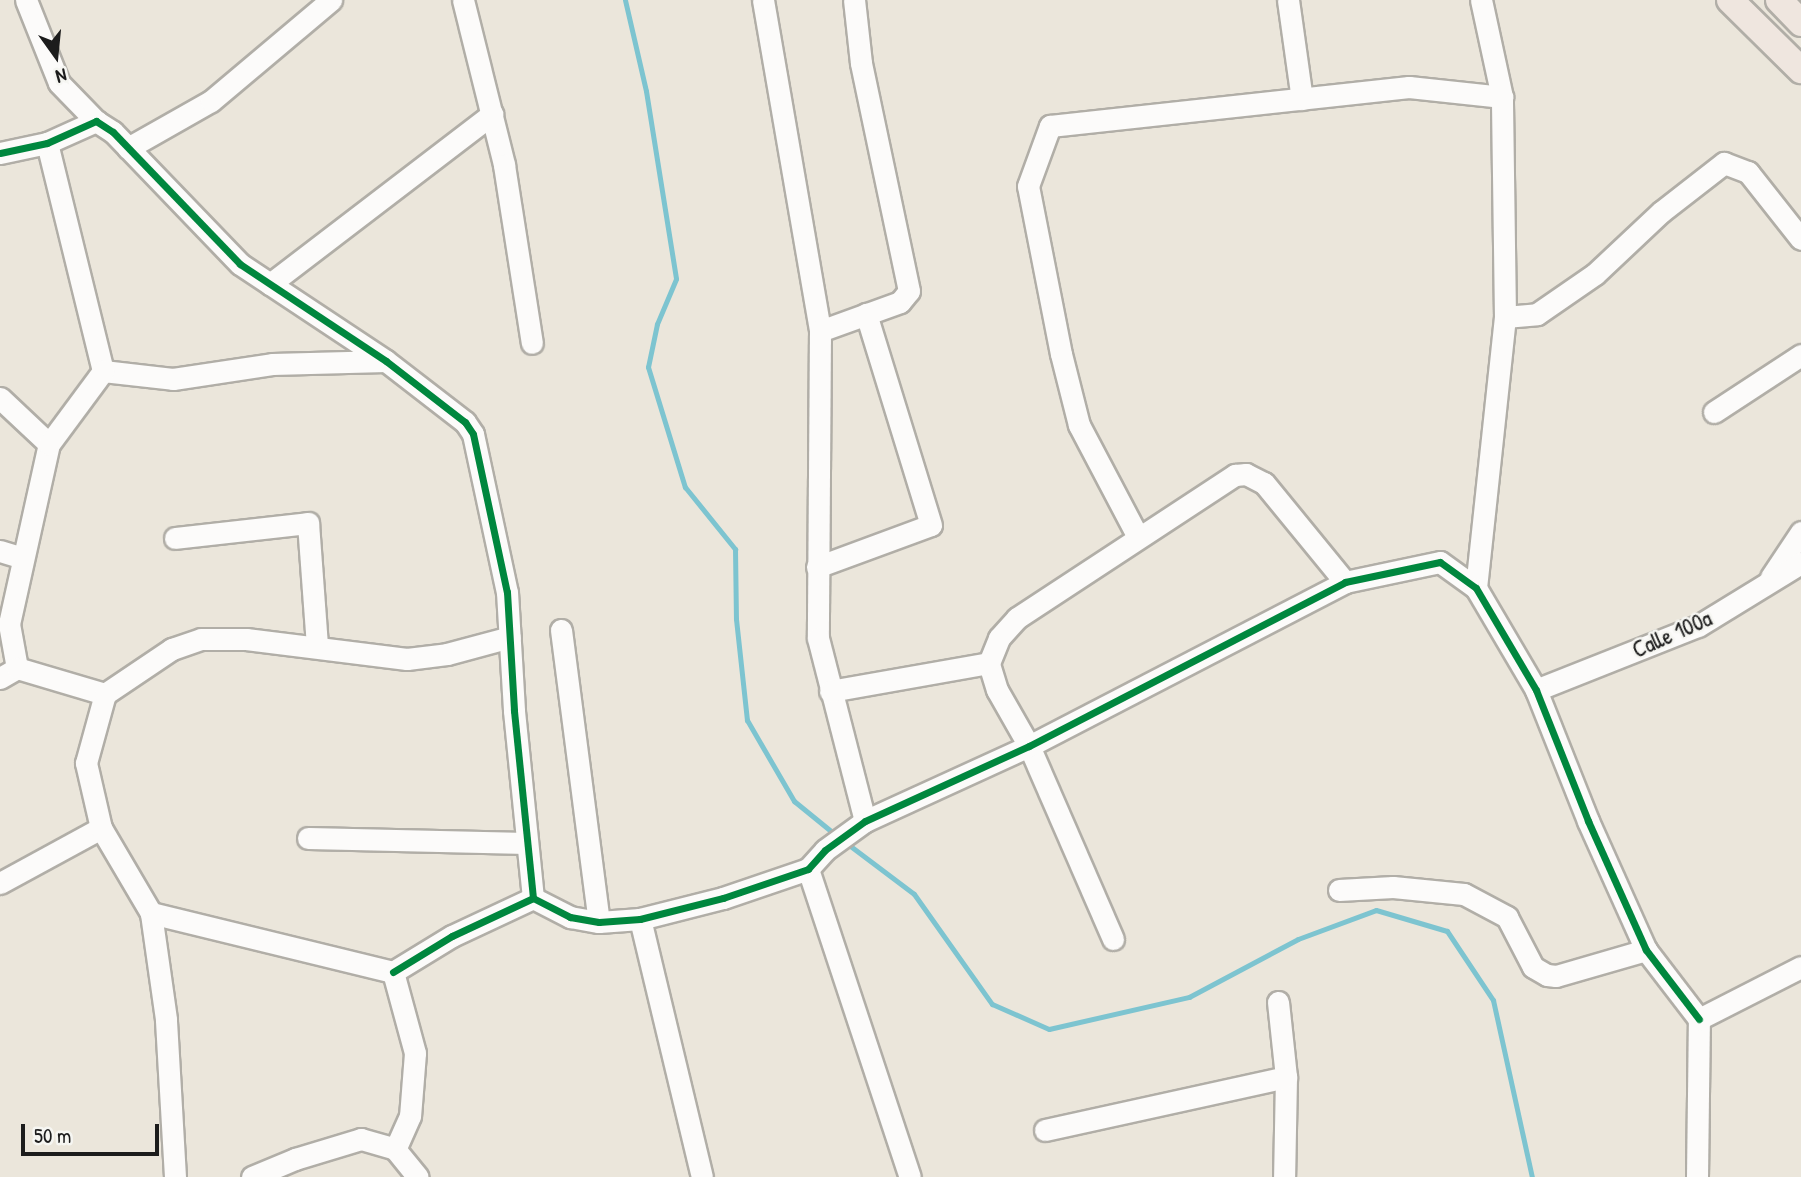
<!DOCTYPE html>
<html>
<head>
<meta charset="utf-8">
<style>
  body { margin:0 }
  #map { position:relative; width:1801px; height:1177px; overflow:hidden; background:#ebe6db; font-family:"Patrick Hand",sans-serif }
  div>[style] { position:absolute }
  .stream>* { height:5px; margin:-2.5px; padding:0 2.5px; transform-origin:2.5px; border-radius:2.5px; background:#7dc4d0 }
  .roads { filter:drop-shadow(2px 0 #b1aea7) drop-shadow(-2px 0 #b1aea7) drop-shadow(0 2px #b1aea7) drop-shadow(0 -2px #b1aea7) }
  .minor>* { height:21px; margin:-10.5px; padding:0 10.5px; transform-origin:10.5px; border-radius:10.5px; background:#fcfbfa }
  .major>* { height:26px; margin:-13px; padding:0 13px; transform-origin:13px; border-radius:13px; background:#efe6df }
  .cycleway>* { height:7px; margin:-3.5px; padding:0 3.5px; transform-origin:3.5px; border-radius:3.5px; background:#00873e }
  span { translate:-50% -50%; white-space:nowrap; text-align:center; line-height:1.15; -webkit-text-stroke:5px #f6f6f2; paint-order:stroke }
  .street-label { font-size:23px; color:#1c1c1c }
  .north { position:absolute; left:21px; top:21px; width:70px; height:70px; -webkit-text-stroke:5px #f6f6f2; paint-order:stroke; rotate:165deg; font-size:19px; font-weight:700; line-height:28px; text-align:center; color:#1c1c1c }
  .north::after { content:''; display:block; margin:auto; width:24px; height:32px; background:#1c1c1c; clip-path:polygon(50% 0,100% 100%,50% 72%,0 100%) }
  .scale { position:absolute; left:21px; top:1124px; width:138px; height:32px; box-sizing:border-box; border:4px solid #1c1c1c; border-top:0; padding-left:9px; font-size:21px; line-height:24px; white-space:nowrap; color:#1c1c1c; -webkit-text-stroke:5px #f6f6f2; paint-order:stroke }
</style>
</head>
<body>
<div id="map">
  <div class="stream">
    <i style="left:625px;top:0;width:93px;rotate:77deg"></i>
    <i style="left:646px;top:91px;width:190px;rotate:80.9deg"></i>
    <i style="left:676px;top:279px;width:49px;rotate:112.9deg"></i>
    <i style="left:657px;top:324px;width:44px;rotate:101.8deg"></i>
    <i style="left:648px;top:367px;width:126px;rotate:72.9deg"></i>
    <i style="left:685px;top:487px;width:80px;rotate:51.1deg"></i>
    <i style="left:735px;top:549px;width:70px;rotate:89.2deg"></i>
    <i style="left:736px;top:619px;width:102px;rotate:83.8deg"></i>
    <i style="left:747px;top:720px;width:94px;rotate:59.9deg"></i>
    <i style="left:794px;top:801px;width:55px;rotate:39.1deg"></i>
    <i style="left:845px;top:842px;width:86px;rotate:37deg"></i>
    <i style="left:914px;top:894px;width:135px;rotate:54.7deg"></i>
    <i style="left:992px;top:1004px;width:62px;rotate:23.7deg"></i>
    <i style="left:1049px;top:1029px;width:144px;rotate:-12.9deg"></i>
    <i style="left:1189px;top:997px;width:123px;rotate:-28deg"></i>
    <i style="left:1298px;top:939px;width:83px;rotate:-20.4deg"></i>
    <i style="left:1376px;top:910px;width:74px;rotate:16.5deg"></i>
    <i style="left:1447px;top:931px;width:83px;rotate:56.3deg"></i>
    <i style="left:1493px;top:1000px;width:181px;rotate:77.6deg"></i>
  </div>
  <div class="roads">
    <div class="minor">
      <i style="left:26px;top:0;width:89px;rotate:68.3deg"></i>
      <i style="left:59px;top:83px;width:53px;rotate:45.8deg"></i>
      <i style="left:463px;top:0;width:170px;rotate:76deg"></i>
      <i style="left:504px;top:165px;width:180px;rotate:81.1deg"></i>
      <i style="left:763px;top:0;width:336px;rotate:80.2deg"></i>
      <i style="left:820px;top:331px;width:307px;rotate:90.4deg"></i>
      <i style="left:818px;top:638px;width:189px;rotate:75.6deg"></i>
      <i style="left:1288px;top:0;width:100px;rotate:82deg"></i>
      <i style="left:47px;top:143px;width:235px;rotate:76.2deg"></i>
      <i style="left:103px;top:371px;width:70px;rotate:6.5deg"></i>
      <i style="left:173px;top:379px;width:100px;rotate:-8.6deg"></i>
      <i style="left:272px;top:364px;width:114px;rotate:-1.5deg"></i>
      <i style="left:128px;top:148px;width:95px;rotate:-29.5deg"></i>
      <i style="left:211px;top:101px;width:157px;rotate:-40.1deg"></i>
      <i style="left:0;top:153px;width:48px;rotate:-12deg"></i>
      <i style="left:47px;top:143px;width:54px;rotate:-24.2deg"></i>
      <i style="left:96px;top:121px;width:20px;rotate:33deg"></i>
      <i style="left:113px;top:132px;width:183px;rotate:46.1deg"></i>
      <i style="left:240px;top:264px;width:175px;rotate:33.6deg"></i>
      <i style="left:386px;top:361px;width:100px;rotate:37.7deg"></i>
      <i style="left:465px;top:422px;width:14px;rotate:56deg"></i>
      <i style="left:473px;top:434px;width:162px;rotate:77.9deg"></i>
      <i style="left:507px;top:592px;width:119px;rotate:86.6deg"></i>
      <i style="left:514px;top:711px;width:188px;rotate:84.2deg"></i>
      <i style="left:270px;top:284px;width:280px;rotate:-37.4deg"></i>
      <i style="left:1505px;top:317px;width:32px;rotate:-5deg"></i>
      <i style="left:1537px;top:314px;width:70px;rotate:-34.6deg"></i>
      <i style="left:1595px;top:274px;width:91px;rotate:-43.2deg"></i>
      <i style="left:1661px;top:212px;width:80px;rotate:-37.9deg"></i>
      <i style="left:1724px;top:163px;width:26px;rotate:21deg"></i>
      <i style="left:1748px;top:172px;width:85px;rotate:51.7deg"></i>
      <i style="left:820px;top:331px;width:85px;rotate:-19.9deg"></i>
      <i style="left:900px;top:302px;width:14px;rotate:-51deg"></i>
      <i style="left:909px;top:291px;width:233px;rotate:-101.9deg"></i>
      <i style="left:861px;top:63px;width:63px;rotate:-96.3deg"></i>
      <i style="left:0;top:398px;width:67px;rotate:43.2deg"></i>
      <i style="left:1714px;top:412px;width:104px;rotate:-33.2deg"></i>
      <i style="left:1138px;top:537px;width:127px;rotate:-117.8deg"></i>
      <i style="left:1079px;top:425px;width:73px;rotate:-104.2deg"></i>
      <i style="left:1061px;top:354px;width:171px;rotate:-101.1deg"></i>
      <i style="left:1028px;top:186px;width:64px;rotate:-69.9deg"></i>
      <i style="left:1050px;top:126px;width:361px;rotate:-6.2deg"></i>
      <i style="left:1409px;top:87px;width:94px;rotate:6.1deg"></i>
      <i style="left:175px;top:538px;width:134px;rotate:-6.4deg"></i>
      <i style="left:308px;top:523px;width:124px;rotate:85.8deg"></i>
      <i style="left:0;top:551px;width:24px;rotate:17deg"></i>
      <i style="left:817px;top:567px;width:121px;rotate:-20.2deg"></i>
      <i style="left:931px;top:525px;width:221px;rotate:-107.1deg"></i>
      <i style="left:1771px;top:577px;width:54px;rotate:-56.3deg"></i>
      <i style="left:1476px;top:588px;width:273px;rotate:-83.9deg"></i>
      <i style="left:1505px;top:317px;width:220px;rotate:-90.8deg"></i>
      <i style="left:1502px;top:97px;width:99px;rotate:-102.2deg"></i>
      <i style="left:561px;top:630px;width:294px;rotate:82.6deg"></i>
      <i style="left:17px;top:668px;width:45px;rotate:-100.3deg"></i>
      <i style="left:9px;top:624px;width:184px;rotate:-77.5deg"></i>
      <i style="left:49px;top:444px;width:91px;rotate:-53.5deg"></i>
      <i style="left:0;top:678px;width:20px;rotate:-30deg"></i>
      <i style="left:17px;top:668px;width:92px;rotate:16.5deg"></i>
      <i style="left:1536px;top:690px;width:174px;rotate:-21.6deg"></i>
      <i style="left:1698px;top:626px;width:121px;rotate:-31.5deg"></i>
      <i style="left:830px;top:691px;width:161px;rotate:-10deg"></i>
      <i style="left:308px;top:838px;width:219px;rotate:1.3deg"></i>
      <i style="left:808px;top:869px;width:324px;rotate:71.7deg"></i>
      <i style="left:0;top:883px;width:115px;rotate:-28.6deg"></i>
      <i style="left:1339px;top:890px;width:54px;rotate:-3.2deg"></i>
      <i style="left:1393px;top:887px;width:71px;rotate:5.6deg"></i>
      <i style="left:1464px;top:894px;width:49px;rotate:28.1deg"></i>
      <i style="left:1507px;top:917px;width:56px;rotate:62.5deg"></i>
      <i style="left:1533px;top:967px;width:16px;rotate:30deg"></i>
      <i style="left:1547px;top:975px;width:9px;rotate:6deg"></i>
      <i style="left:1556px;top:976px;width:94px;rotate:-16.1deg"></i>
      <i style="left:151px;top:913px;width:249px;rotate:13.7deg"></i>
      <i style="left:393px;top:972px;width:84px;rotate:74.8deg"></i>
      <i style="left:415px;top:1053px;width:63px;rotate:94.5deg"></i>
      <i style="left:410px;top:1116px;width:36px;rotate:114deg"></i>
      <i style="left:640px;top:919px;width:265px;rotate:76.5deg"></i>
      <i style="left:1113px;top:939px;width:210px;rotate:-113.5deg"></i>
      <i style="left:1029px;top:746px;width:64px;rotate:-119.7deg"></i>
      <i style="left:997px;top:690px;width:28px;rotate:-107deg"></i>
      <i style="left:989px;top:663px;width:27px;rotate:-68deg"></i>
      <i style="left:999px;top:638px;width:27px;rotate:-48deg"></i>
      <i style="left:1017px;top:618px;width:261px;rotate:-33.3deg"></i>
      <i style="left:1235px;top:475px;width:11px;rotate:-5deg"></i>
      <i style="left:1246px;top:474px;width:20px;rotate:27deg"></i>
      <i style="left:1264px;top:483px;width:128px;rotate:50.7deg"></i>
      <i style="left:393px;top:972px;width:69px;rotate:-31.4deg"></i>
      <i style="left:452px;top:936px;width:89px;rotate:-25.1deg"></i>
      <i style="left:533px;top:898px;width:42px;rotate:27.2deg"></i>
      <i style="left:570px;top:917px;width:29px;rotate:10deg"></i>
      <i style="left:599px;top:922px;width:41px;rotate:-4.2deg"></i>
      <i style="left:640px;top:919px;width:86px;rotate:-14.2deg"></i>
      <i style="left:723px;top:898px;width:90px;rotate:-18.8deg"></i>
      <i style="left:808px;top:869px;width:25px;rotate:-48deg"></i>
      <i style="left:825px;top:850px;width:49px;rotate:-35.9deg"></i>
      <i style="left:865px;top:821px;width:180px;rotate:-24.6deg"></i>
      <i style="left:1029px;top:746px;width:356px;rotate:-27.4deg"></i>
      <i style="left:1345px;top:582px;width:97px;rotate:-11.9deg"></i>
      <i style="left:1440px;top:562px;width:44px;rotate:35.8deg"></i>
      <i style="left:1476px;top:588px;width:118px;rotate:59.5deg"></i>
      <i style="left:1536px;top:690px;width:141px;rotate:68.3deg"></i>
      <i style="left:1588px;top:821px;width:141px;rotate:65.8deg"></i>
      <i style="left:1646px;top:950px;width:87px;rotate:52.5deg"></i>
      <i style="left:1278px;top:1002px;width:75px;rotate:83.9deg"></i>
      <i style="left:1286px;top:1077px;width:100px;rotate:91.1deg"></i>
      <i style="left:1045px;top:1130px;width:247px;rotate:-12.4deg"></i>
      <i style="left:175px;top:1177px;width:158px;rotate:-93.3deg"></i>
      <i style="left:166px;top:1019px;width:107px;rotate:-98.1deg"></i>
      <i style="left:151px;top:913px;width:99px;rotate:-120.5deg"></i>
      <i style="left:101px;top:828px;width:67px;rotate:-103deg"></i>
      <i style="left:86px;top:763px;width:72px;rotate:-74.6deg"></i>
      <i style="left:105px;top:694px;width:81px;rotate:-33.9deg"></i>
      <i style="left:172px;top:649px;width:31px;rotate:-19deg"></i>
      <i style="left:201px;top:639px;width:45px"></i>
      <i style="left:246px;top:639px;width:162px;rotate:7.1deg"></i>
      <i style="left:407px;top:659px;width:40px;rotate:-7.1deg"></i>
      <i style="left:447px;top:654px;width:65px;rotate:-15.1deg"></i>
      <i style="left:252px;top:1177px;width:47px;rotate:-22.7deg"></i>
      <i style="left:295px;top:1159px;width:69px;rotate:-16.9deg"></i>
      <i style="left:361px;top:1139px;width:35px;rotate:16deg"></i>
      <i style="left:395px;top:1149px;width:36px;rotate:51deg"></i>
      <i style="left:1697px;top:1177px;width:158px;rotate:-89.3deg"></i>
      <i style="left:1699px;top:1019px;width:114px;rotate:-27deg"></i>
    </div>
    <div class="major">
      <i style="left:1730px;top:0;width:100px;rotate:44.6deg"></i>
      <i style="left:1779px;top:0;width:32px;rotate:46deg"></i>
    </div>
  </div>
  <div class="cycleway">
    <i style="left:0;top:153px;width:48px;rotate:-12deg"></i>
    <i style="left:47px;top:143px;width:54px;rotate:-24.2deg"></i>
    <i style="left:96px;top:121px;width:20px;rotate:33deg"></i>
    <i style="left:113px;top:132px;width:183px;rotate:46.1deg"></i>
    <i style="left:240px;top:264px;width:175px;rotate:33.6deg"></i>
    <i style="left:386px;top:361px;width:100px;rotate:37.7deg"></i>
    <i style="left:465px;top:422px;width:14px;rotate:56deg"></i>
    <i style="left:473px;top:434px;width:162px;rotate:77.9deg"></i>
    <i style="left:507px;top:592px;width:119px;rotate:86.6deg"></i>
    <i style="left:514px;top:711px;width:188px;rotate:84.2deg"></i>
    <i style="left:393px;top:972px;width:69px;rotate:-31.4deg"></i>
    <i style="left:452px;top:936px;width:89px;rotate:-25.1deg"></i>
    <i style="left:533px;top:898px;width:42px;rotate:27.2deg"></i>
    <i style="left:570px;top:917px;width:29px;rotate:10deg"></i>
    <i style="left:599px;top:922px;width:41px;rotate:-4.2deg"></i>
    <i style="left:640px;top:919px;width:86px;rotate:-14.2deg"></i>
    <i style="left:723px;top:898px;width:90px;rotate:-18.8deg"></i>
    <i style="left:808px;top:869px;width:25px;rotate:-48deg"></i>
    <i style="left:825px;top:850px;width:49px;rotate:-35.9deg"></i>
    <i style="left:865px;top:821px;width:180px;rotate:-24.6deg"></i>
    <i style="left:1029px;top:746px;width:356px;rotate:-27.4deg"></i>
    <i style="left:1345px;top:582px;width:97px;rotate:-11.9deg"></i>
    <i style="left:1440px;top:562px;width:44px;rotate:35.8deg"></i>
    <i style="left:1476px;top:588px;width:118px;rotate:59.5deg"></i>
    <i style="left:1536px;top:690px;width:141px;rotate:68.3deg"></i>
    <i style="left:1588px;top:821px;width:141px;rotate:65.8deg"></i>
    <i style="left:1646px;top:950px;width:87px;rotate:52.5deg"></i>
  </div>
  <div class="street-label">
    <span style="left:1672px;top:634px;rotate:-24deg">Calle 100a</span>
  </div>
  <div class="north">N</div>
  <div class="scale">50 m</div>
</div>
</body>
</html>
